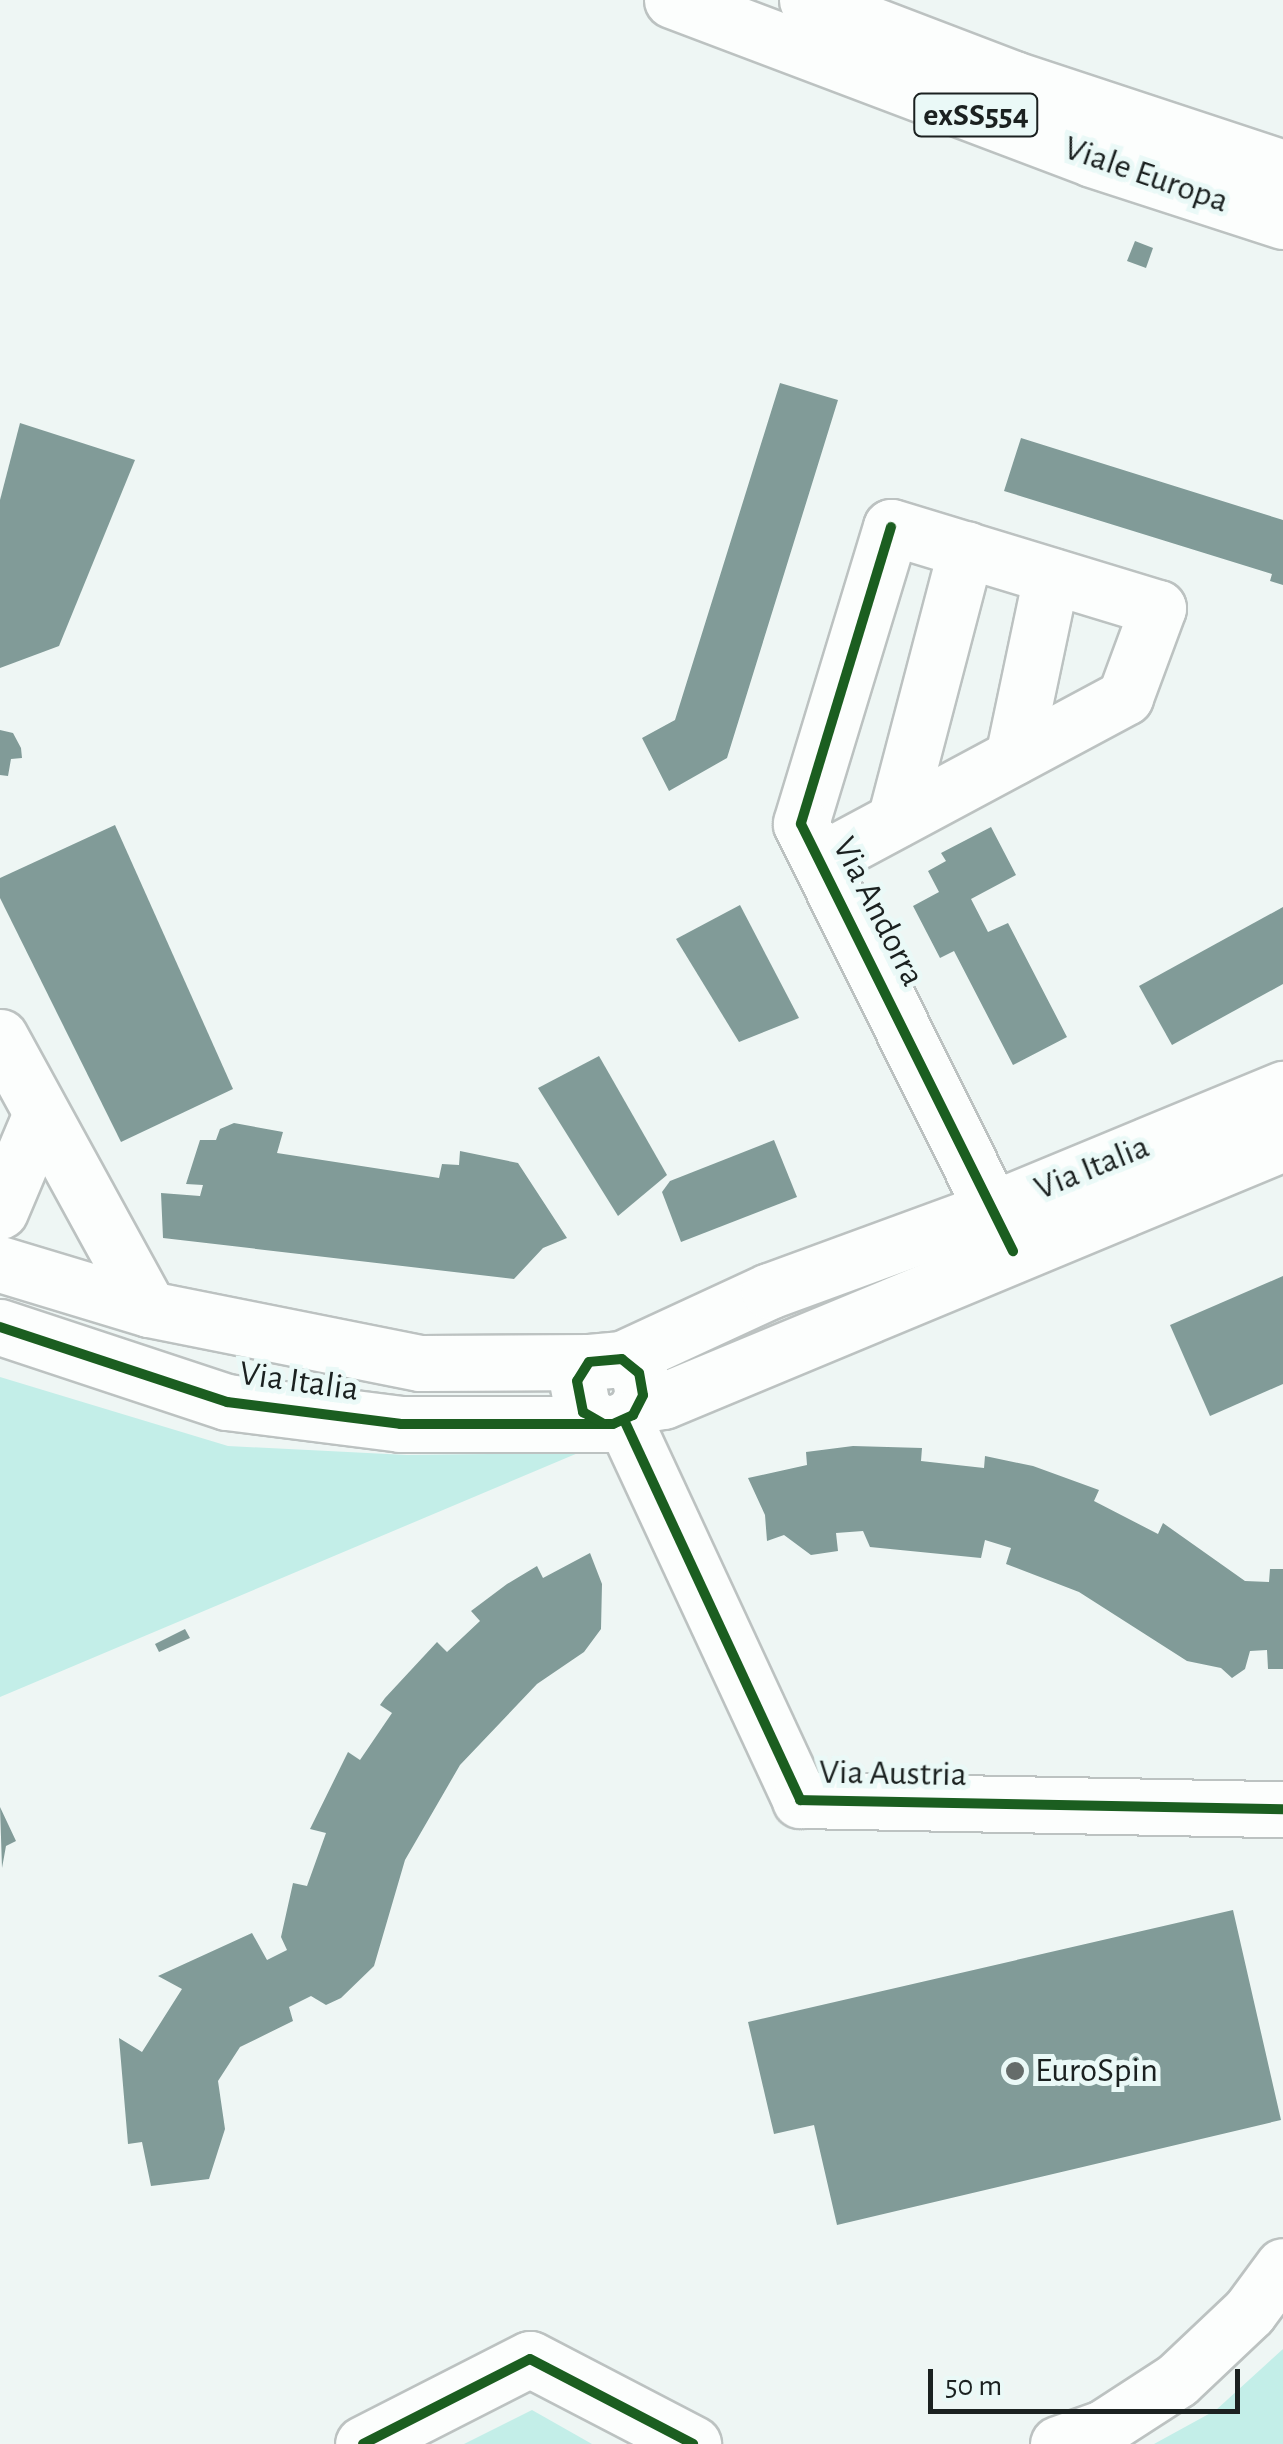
<!DOCTYPE html>
<html>
<head>
<meta charset="utf-8">
<style>
  body { margin:0 }
  #map { position:relative; width:1283px; height:2444px; overflow:hidden; background:#eef6f4; font-family:"Alegreya Sans",sans-serif }
  div>[style] { position:absolute }
  .green>* { inset:0; background:#c3eee8 }
  .building>* { inset:0; background:#819b98 }
  .roads { filter:drop-shadow(2px 0 #bcc2c1) drop-shadow(-2px 0 #bcc2c1) drop-shadow(0 2px #bcc2c1) drop-shadow(0 -2px #bcc2c1) }
  .minor>* { height:55px; margin:-27.5px; padding:0 27.5px; transform-origin:27.5px; border-radius:27.5px; background:#fcfefd }
  .major>* { height:55px; margin:-27.5px; padding:0 27.5px; transform-origin:27.5px; border-radius:27.5px; background:#fcfefd }
  .cycleway>* { height:10px; margin:-5px; padding:0 5px; transform-origin:5px; border-radius:5px; background:#1b5e20 }
  .dots>* { width:28px; height:28px; translate:-50% -50%; box-sizing:border-box; border:5px solid #eaf9f7; border-radius:50% }
  span { translate:-50% -50%; white-space:nowrap; text-align:center; line-height:1.15; -webkit-text-stroke:10px #eaf9f7; paint-order:stroke }
  .shield-label span { padding:2px 8px; background:#eaf9f7; border:2px solid; border-radius:8px; -webkit-text-stroke-width:0 }
  .shield-label { font-size:32px; color:#1b2120; font-weight:700 }
  .street-label { font-size:35px; color:#1b2120 }
  .poi-label { font-size:35px; color:#1b2120 }
  .left { translate:0 -50%; text-align:left }
  .scale { position:absolute; left:928px; top:2369px; width:312px; height:45px; box-sizing:border-box; border:5px solid #1b2120; border-top:0; padding-left:12px; font-size:30px; line-height:35px; white-space:nowrap; color:#1b2120; -webkit-text-stroke:8px #eaf9f7; paint-order:stroke }
</style>
</head>
<body>
<div id="map">
  <div class="green">
    <i style="clip-path:polygon(0 1377px,228px 1446px,407px 1455px,578px 1453px,0 1697px)"></i>
    <i style="clip-path:polygon(1283px 2349px,1283px 2444px,1154px 2444px,1216px 2410px)"></i>
    <i style="clip-path:polygon(532px 2410px,592px 2444px,464px 2444px)"></i>
  </div>
  <div class="building">
    <i style="clip-path:polygon(1135px 241px,1153px 248px,1146px 268px,1127px 261px)"></i>
    <i style="clip-path:polygon(780px 383px,838px 400px,727px 758px,669px 791px,642px 738px,675px 720px)"></i>
    <i style="clip-path:polygon(20px 423px,135px 460px,59px 646px,0 668px,0 500px)"></i>
    <i style="clip-path:polygon(1021px 438px,1283px 520px,1283px 585px,1270px 581px,1272px 574px,1004px 491px)"></i>
    <i style="clip-path:polygon(0 730px,13px 733px,21px 748px,22px 758px,11px 759px,8px 776px,0 775px)"></i>
    <i style="clip-path:polygon(115px 825px,233px 1089px,121px 1142px,0 898px,0 878px)"></i>
    <i style="clip-path:polygon(991px 827px,1016px 875px,971px 899px,988px 932px,1008px 923px,1067px 1037px,1013px 1065px,954px 951px,940px 958px,913px 906px,939px 892px,928px 871px,946px 861px,941px 853px)"></i>
    <i style="clip-path:polygon(740px 905px,799px 1018px,739px 1042px,676px 939px)"></i>
    <i style="clip-path:polygon(1283px 907px,1283px 984px,1172px 1045px,1139px 986px)"></i>
    <i style="clip-path:polygon(599px 1056px,667px 1175px,618px 1216px,538px 1088px)"></i>
    <i style="clip-path:polygon(234px 1123px,283px 1132px,277px 1153px,439px 1178px,442px 1164px,459px 1165px,460px 1151px,518px 1163px,567px 1238px,543px 1248px,514px 1279px,163px 1238px,161px 1193px,200px 1196px,203px 1185px,186px 1184px,200px 1140px,216px 1140px,220px 1129px)"></i>
    <i style="clip-path:polygon(774px 1140px,797px 1197px,681px 1242px,662px 1192px,670px 1181px)"></i>
    <i style="clip-path:polygon(1283px 1276px,1283px 1384px,1210px 1416px,1170px 1325px)"></i>
    <i style="clip-path:polygon(853px 1446px,922px 1448px,921px 1461px,984px 1468px,985px 1456px,1033px 1466px,1099px 1490px,1094px 1501px,1158px 1534px,1163px 1523px,1245px 1581px,1269px 1582px,1270px 1569px,1283px 1569px,1283px 1669px,1268px 1669px,1267px 1650px,1250px 1651px,1245px 1669px,1232px 1678px,1221px 1668px,1187px 1661px,1079px 1592px,1006px 1564px,1011px 1548px,985px 1540px,981px 1558px,870px 1547px,863px 1531px,836px 1533px,838px 1551px,811px 1555px,784px 1535px,767px 1541px,765px 1515px,748px 1478px,807px 1465px,806px 1452px)"></i>
    <i style="clip-path:polygon(590px 1553px,602px 1584px,601px 1629px,584px 1652px,537px 1684px,460px 1765px,405px 1860px,374px 1966px,341px 1998px,326px 2005px,311px 1996px,289px 2007px,293px 2021px,240px 2047px,218px 2081px,225px 2129px,209px 2179px,151px 2186px,142px 2142px,128px 2144px,119px 2038px,142px 2052px,182px 1989px,158px 1976px,252px 1933px,267px 1960px,287px 1950px,281px 1937px,293px 1883px,307px 1886px,326px 1833px,310px 1829px,348px 1752px,360px 1760px,392px 1713px,380px 1705px,385px 1698px,437px 1642px,447px 1652px,480px 1621px,471px 1611px,507px 1584px,537px 1566px,543px 1578px)"></i>
    <i style="clip-path:polygon(185px 1629px,190px 1638px,159px 1652px,155px 1644px)"></i>
    <i style="clip-path:polygon(0 1807px,16px 1841px,6px 1846px,2px 1868px)"></i>
    <i style="clip-path:polygon(1233px 1910px,1281px 2120px,837px 2225px,814px 2125px,774px 2134px,748px 2022px)"></i>
  </div>
  <div class="roads">
    <div class="minor">
      <i style="left:1013px;top:757px;width:185px;rotate:-78.1deg"></i>
      <i style="left:895px;top:820px;width:280px;rotate:-75.3deg"></i>
      <i style="left:823px;top:859px;width:343px;rotate:-28.2deg"></i>
      <i style="left:1125px;top:697px;width:95px;rotate:-69.7deg"></i>
      <i style="left:1158px;top:608px;width:279px;rotate:-163.1deg"></i>
      <i style="left:891px;top:527px;width:310px;rotate:106.9deg"></i>
      <i style="left:801px;top:824px;width:477px;rotate:63.6deg"></i>
      <i style="left:0;top:1037px;width:310px;rotate:61.3deg"></i>
      <i style="left:0;top:1211px;width:105px;rotate:-67.1deg"></i>
      <i style="left:0;top:1264px;width:156px;rotate:16.8deg"></i>
      <i style="left:149px;top:1309px;width:276px;rotate:11.3deg"></i>
      <i style="left:420px;top:1363px;width:169px;rotate:-0.3deg"></i>
      <i style="left:0;top:1327px;width:239px;rotate:18.3deg"></i>
      <i style="left:227px;top:1402px;width:174px;rotate:7.2deg"></i>
      <i style="left:400px;top:1424px;width:213px"></i>
      <i style="left:613px;top:1424px;width:22px;rotate:-24deg"></i>
      <i style="left:633px;top:1415px;width:22px;rotate:-63deg"></i>
      <i style="left:643px;top:1395px;width:22px;rotate:-100deg"></i>
      <i style="left:639px;top:1373px;width:22px;rotate:-141deg"></i>
      <i style="left:622px;top:1359px;width:33px;rotate:175deg"></i>
      <i style="left:589px;top:1362px;width:22px;rotate:122deg"></i>
      <i style="left:577px;top:1381px;width:32px;rotate:79deg"></i>
      <i style="left:583px;top:1412px;width:22px;rotate:30deg"></i>
      <i style="left:622px;top:1359px;width:162px;rotate:-24.8deg"></i>
      <i style="left:769px;top:1291px;width:239px;rotate:-20.1deg"></i>
      <i style="left:993px;top:1209px;width:314px;rotate:-22.5deg"></i>
      <i style="left:640px;top:1405px;width:23px;rotate:-10deg"></i>
      <i style="left:663px;top:1401px;width:672px;rotate:-22.59deg"></i>
      <i style="left:624px;top:1420px;width:419px;rotate:65.1deg"></i>
      <i style="left:800px;top:1800px;width:483px;rotate:1.1deg"></i>
      <i style="left:363px;top:2444px;width:187px;rotate:-27deg"></i>
      <i style="left:530px;top:2359px;width:184px;rotate:27.5deg"></i>
      <i style="left:1058px;top:2444px;width:48px;rotate:-19.6deg"></i>
      <i style="left:1103px;top:2428px;width:88px;rotate:-33deg"></i>
      <i style="left:1177px;top:2380px;width:99px;rotate:-43.4deg"></i>
      <i style="left:1249px;top:2312px;width:57px;rotate:-53.5deg"></i>
    </div>
    <div class="major">
      <i style="left:672px;top:0;width:449px;rotate:20.7deg"></i>
      <i style="left:1092px;top:159px;width:201px;rotate:18deg"></i>
      <i style="left:807px;top:0;width:222px;rotate:20.9deg"></i>
      <i style="left:1014px;top:79px;width:283px;rotate:18.3deg"></i>
    </div>
  </div>
  <div class="cycleway">
    <i style="left:891px;top:527px;width:310px;rotate:106.9deg"></i>
    <i style="left:801px;top:824px;width:477px;rotate:63.6deg"></i>
    <i style="left:0;top:1327px;width:239px;rotate:18.3deg"></i>
    <i style="left:227px;top:1402px;width:174px;rotate:7.2deg"></i>
    <i style="left:400px;top:1424px;width:213px"></i>
    <i style="left:613px;top:1424px;width:22px;rotate:-24deg"></i>
    <i style="left:633px;top:1415px;width:22px;rotate:-63deg"></i>
    <i style="left:643px;top:1395px;width:22px;rotate:-100deg"></i>
    <i style="left:639px;top:1373px;width:22px;rotate:-141deg"></i>
    <i style="left:622px;top:1359px;width:33px;rotate:175deg"></i>
    <i style="left:589px;top:1362px;width:22px;rotate:122deg"></i>
    <i style="left:577px;top:1381px;width:32px;rotate:79deg"></i>
    <i style="left:583px;top:1412px;width:22px;rotate:30deg"></i>
    <i style="left:624px;top:1420px;width:419px;rotate:65.1deg"></i>
    <i style="left:800px;top:1800px;width:483px;rotate:1.1deg"></i>
    <i style="left:363px;top:2444px;width:187px;rotate:-27deg"></i>
    <i style="left:530px;top:2359px;width:184px;rotate:27.5deg"></i>
  </div>
  <div class="dots">
    <i style="left:1015px;top:2071px;background:#656c6a"></i>
  </div>
  <div class="shield-label">
    <span style="left:976px;top:115px">exSS554</span>
  </div>
  <div class="street-label">
    <span style="left:1146px;top:175px;rotate:19deg">Viale Europa</span>
    <span style="left:878px;top:912px;rotate:63deg">Via Andorra</span>
    <span style="left:1092px;top:1168px;rotate:-22deg">Via Italia</span>
    <span style="left:299px;top:1382px;rotate:8deg">Via Italia</span>
    <span style="left:893px;top:1774px;rotate:1deg">Via Austria</span>
  </div>
  <div class="poi-label">
    <span class="left" style="left:1035px;top:2071px">EuroSpin</span>
  </div>
  <div class="scale">50 m</div>
</div>
</body>
</html>
